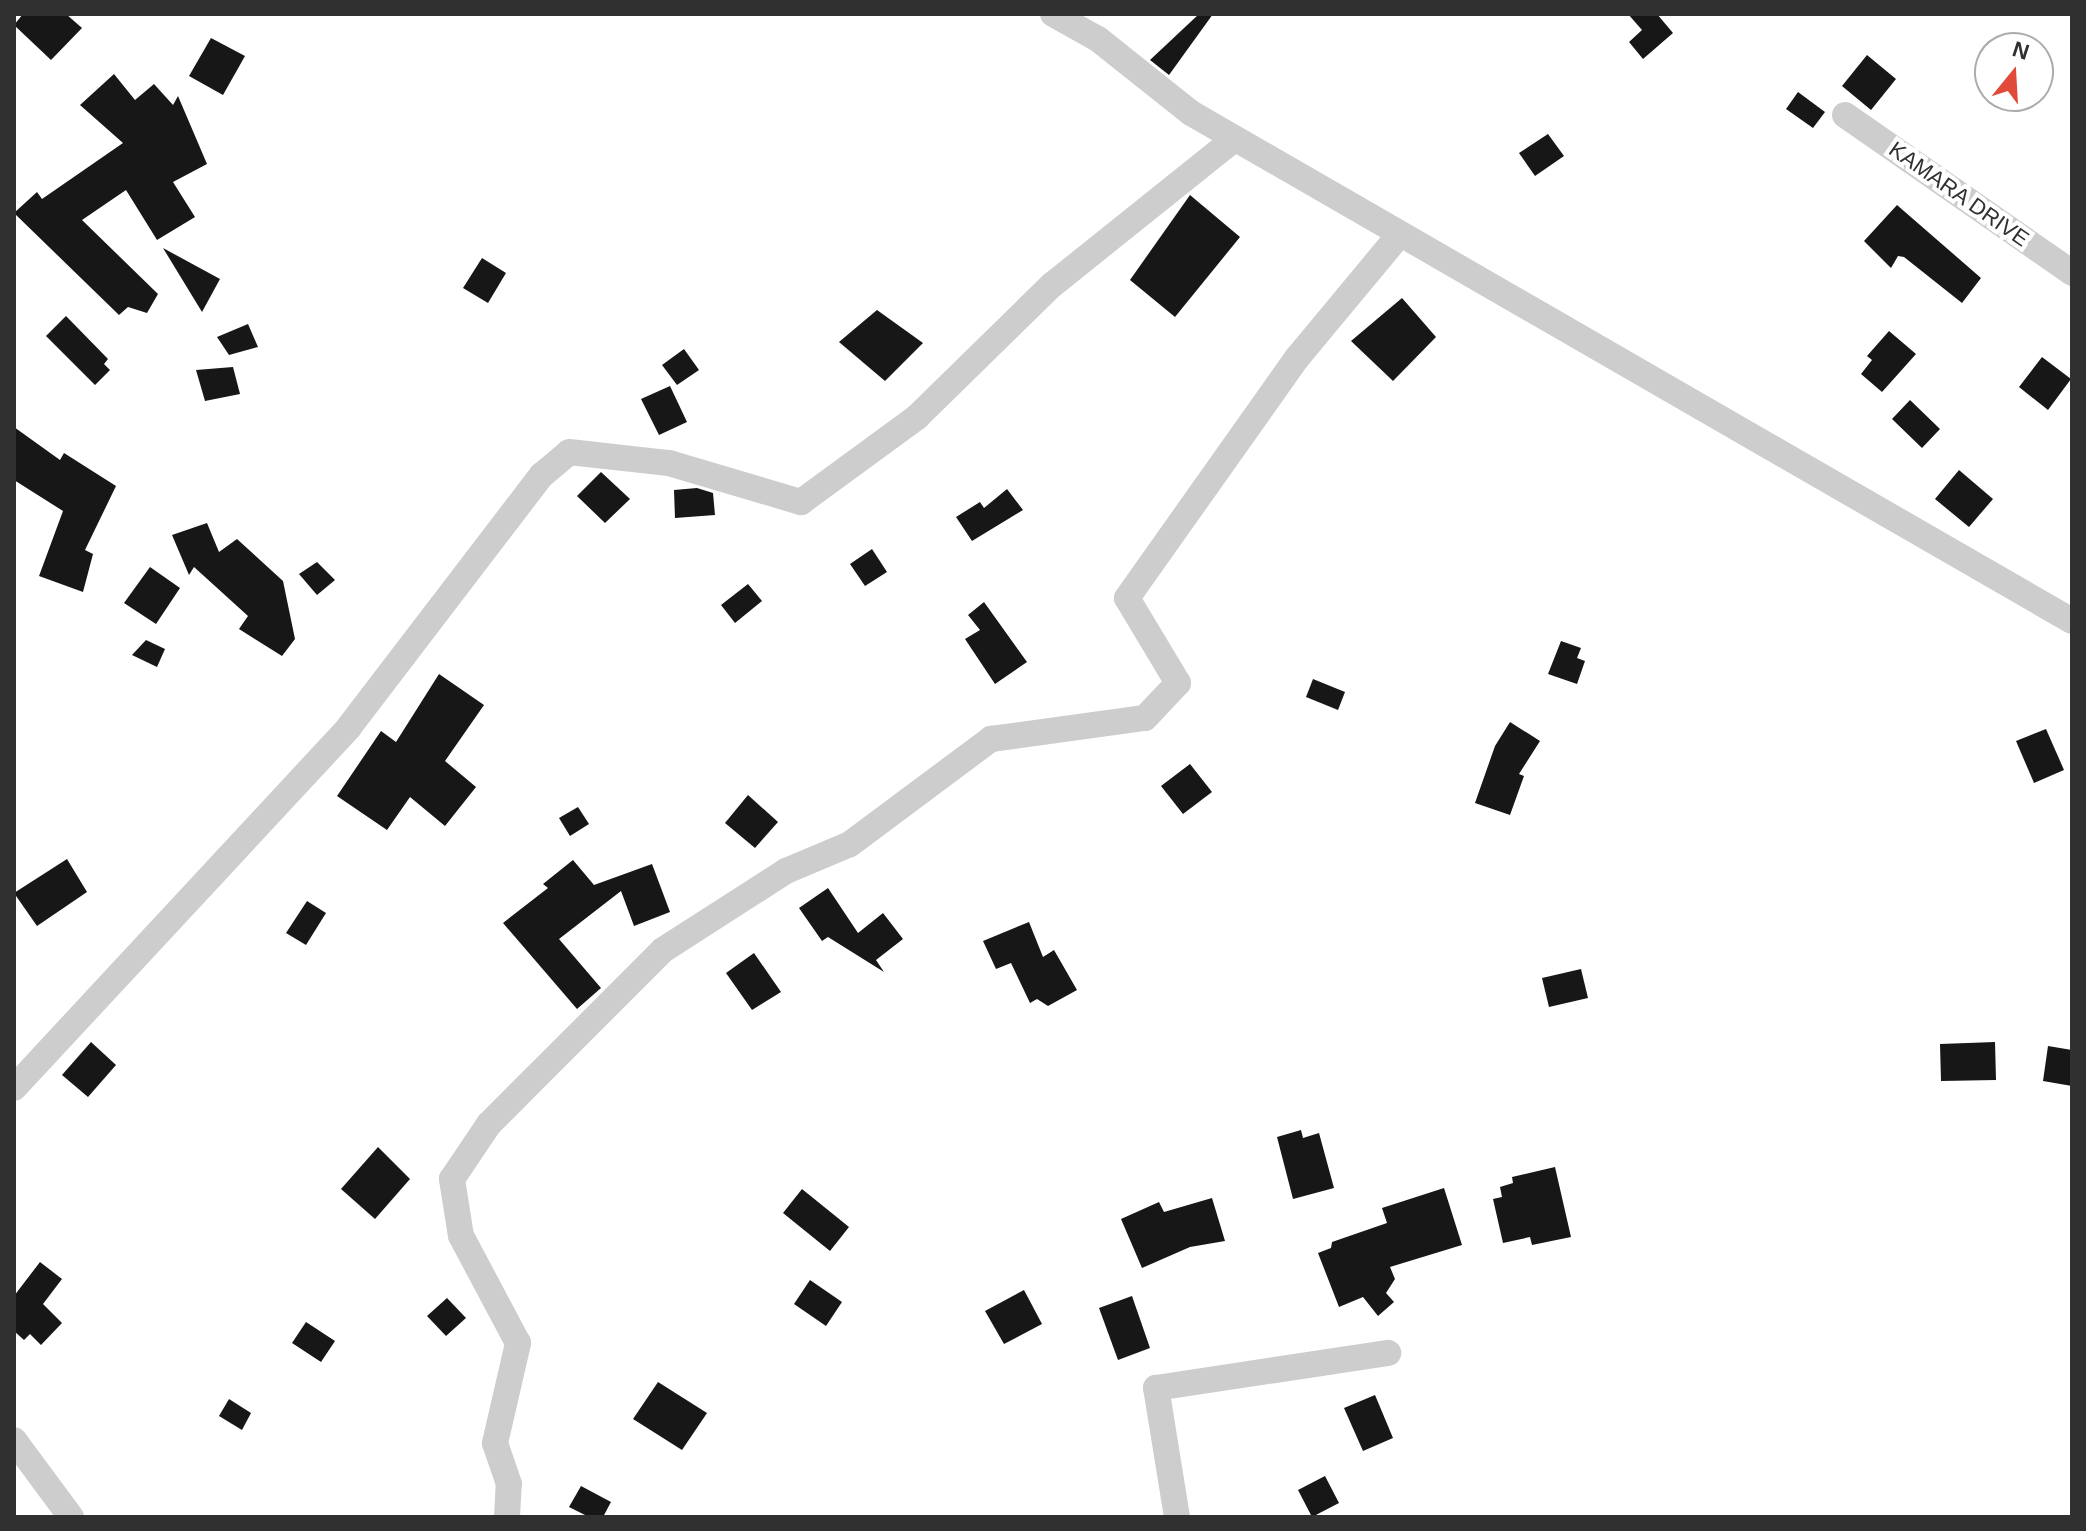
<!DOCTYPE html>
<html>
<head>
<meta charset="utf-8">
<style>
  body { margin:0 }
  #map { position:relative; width:2086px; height:1531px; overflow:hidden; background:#fff; font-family:Arial,sans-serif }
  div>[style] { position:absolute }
  .building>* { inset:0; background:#171717 }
  .minor>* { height:26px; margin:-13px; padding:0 13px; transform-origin:13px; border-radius:13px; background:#cdcdcd }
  span { translate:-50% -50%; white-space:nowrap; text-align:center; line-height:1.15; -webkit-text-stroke:8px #fff; paint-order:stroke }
  .street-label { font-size:22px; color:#303030 }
  .frame { position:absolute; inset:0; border:16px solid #303030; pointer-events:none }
  .north { position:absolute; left:1974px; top:32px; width:80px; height:80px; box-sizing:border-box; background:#fff; border:2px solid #acacac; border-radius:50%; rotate:18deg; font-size:22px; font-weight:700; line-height:32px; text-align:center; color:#303030 }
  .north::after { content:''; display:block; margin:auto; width:28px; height:36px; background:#e14a38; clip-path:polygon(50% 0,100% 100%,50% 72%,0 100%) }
</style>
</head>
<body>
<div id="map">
  <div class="building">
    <i style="clip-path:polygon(23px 14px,66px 14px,82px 28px,51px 60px,14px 25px)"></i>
    <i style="clip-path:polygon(1199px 14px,1213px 14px,1169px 75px,1150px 60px)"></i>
    <i style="clip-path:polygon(1628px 14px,1657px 14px,1673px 33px,1643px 59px,1629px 42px,1642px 30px)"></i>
    <i style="clip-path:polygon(211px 38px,245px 56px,223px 95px,189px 76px)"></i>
    <i style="clip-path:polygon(1867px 55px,1896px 79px,1871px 110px,1842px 86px)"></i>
    <i style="clip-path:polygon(114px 74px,135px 100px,154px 84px,173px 105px,178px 96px,207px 164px,173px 182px,195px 217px,157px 240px,126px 190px,82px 220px,158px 294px,147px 313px,128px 307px,119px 315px,14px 213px,37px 192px,42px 199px,123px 143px,80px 105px)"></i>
    <i style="clip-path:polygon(1798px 92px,1825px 112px,1813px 128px,1786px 109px)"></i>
    <i style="clip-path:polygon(1548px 134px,1564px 156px,1535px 176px,1519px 153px)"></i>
    <i style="clip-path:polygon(1190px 195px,1240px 237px,1175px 317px,1130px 280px)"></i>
    <i style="clip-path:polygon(1897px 205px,1981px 278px,1962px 303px,1904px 257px,1898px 256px,1891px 268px,1864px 241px)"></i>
    <i style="clip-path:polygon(163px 248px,220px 279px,202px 312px)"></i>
    <i style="clip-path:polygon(482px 258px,506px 273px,488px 303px,463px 288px)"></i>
    <i style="clip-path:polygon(1402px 298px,1436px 337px,1393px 381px,1351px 341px)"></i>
    <i style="clip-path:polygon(877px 310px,923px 343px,885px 381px,839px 342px)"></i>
    <i style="clip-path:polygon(66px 316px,108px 359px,104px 364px,110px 370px,95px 385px,46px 336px)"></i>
    <i style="clip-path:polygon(248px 324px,258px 347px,229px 355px,217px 337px)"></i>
    <i style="clip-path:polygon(1889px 331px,1916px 354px,1882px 392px,1861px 374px,1872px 360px,1867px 356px)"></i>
    <i style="clip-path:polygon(684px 349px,699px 370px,677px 385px,662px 365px)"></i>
    <i style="clip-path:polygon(2042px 357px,2071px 379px,2048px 410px,2019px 387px)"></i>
    <i style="clip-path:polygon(233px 367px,240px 394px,205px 401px,196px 370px)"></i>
    <i style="clip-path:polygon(670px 386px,687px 422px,659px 435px,641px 399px)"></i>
    <i style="clip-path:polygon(1910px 400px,1940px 429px,1922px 448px,1892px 419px)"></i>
    <i style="clip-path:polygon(14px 427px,60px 460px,64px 453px,116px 486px,85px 550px,93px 554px,83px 592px,39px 576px,63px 511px,14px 480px)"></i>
    <i style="clip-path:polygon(1959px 470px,1993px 499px,1969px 527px,1935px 499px)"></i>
    <i style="clip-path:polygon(601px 472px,630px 499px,605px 523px,577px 496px)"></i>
    <i style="clip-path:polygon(697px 488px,713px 493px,715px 515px,675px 518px,674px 490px)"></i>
    <i style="clip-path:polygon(1007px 489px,1023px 510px,972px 541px,956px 517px,980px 502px,984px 508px)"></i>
    <i style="clip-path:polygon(207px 523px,219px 552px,237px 539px,283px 581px,295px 639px,282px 656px,239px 629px,248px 616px,194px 567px,189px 575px,172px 535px)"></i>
    <i style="clip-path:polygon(872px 549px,887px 572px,865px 586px,850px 564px)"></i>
    <i style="clip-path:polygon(317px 562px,335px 580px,317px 595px,299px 574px)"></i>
    <i style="clip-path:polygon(150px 567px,180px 588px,156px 624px,124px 603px)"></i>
    <i style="clip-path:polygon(748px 584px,762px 601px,735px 623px,721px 605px)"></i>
    <i style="clip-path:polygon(984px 602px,1027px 662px,995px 684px,965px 639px,980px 630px,968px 615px)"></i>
    <i style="clip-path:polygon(146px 640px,165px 649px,157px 667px,132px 655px)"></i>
    <i style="clip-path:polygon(1561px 641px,1581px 648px,1577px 658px,1585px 661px,1577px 684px,1548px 674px)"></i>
    <i style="clip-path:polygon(439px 674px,484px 705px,445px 761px,476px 787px,445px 826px,410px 797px,387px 830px,337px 796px,381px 731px,396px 742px)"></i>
    <i style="clip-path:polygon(1313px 679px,1345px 692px,1338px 710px,1306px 697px)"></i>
    <i style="clip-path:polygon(1510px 722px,1540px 741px,1519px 774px,1524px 776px,1510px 815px,1475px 803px,1495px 746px)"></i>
    <i style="clip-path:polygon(2046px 729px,2064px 770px,2034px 783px,2016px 741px)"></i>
    <i style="clip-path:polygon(1190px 764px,1212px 792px,1183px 814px,1161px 786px)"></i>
    <i style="clip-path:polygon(748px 795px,778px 822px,755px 848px,725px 823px)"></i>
    <i style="clip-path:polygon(578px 807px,589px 824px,570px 836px,559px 818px)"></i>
    <i style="clip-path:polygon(67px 859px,87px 892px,37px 926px,14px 893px)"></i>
    <i style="clip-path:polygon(573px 860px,594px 885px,652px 864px,670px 912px,634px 926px,621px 891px,559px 939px,601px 988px,577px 1009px,503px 923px,548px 888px,543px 884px)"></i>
    <i style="clip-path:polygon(828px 888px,858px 933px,883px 913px,903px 939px,876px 960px,884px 972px,828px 937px,822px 941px,799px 908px)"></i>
    <i style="clip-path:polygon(307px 901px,326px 913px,306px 945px,286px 933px)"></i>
    <i style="clip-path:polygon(1029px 922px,1043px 957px,1054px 950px,1077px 990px,1048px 1006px,1037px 999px,1030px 1003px,1011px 963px,996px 969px,983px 941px)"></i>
    <i style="clip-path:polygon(754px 953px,781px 992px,752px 1010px,726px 973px)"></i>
    <i style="clip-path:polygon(1581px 969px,1588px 998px,1549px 1007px,1542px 978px)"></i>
    <i style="clip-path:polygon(91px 1042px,116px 1065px,88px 1097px,62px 1075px)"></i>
    <i style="clip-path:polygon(1995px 1042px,1996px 1080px,1941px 1081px,1940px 1044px)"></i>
    <i style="clip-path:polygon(2048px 1046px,2072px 1050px,2072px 1086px,2043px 1081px)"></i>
    <i style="clip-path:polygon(1301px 1130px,1303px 1138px,1319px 1133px,1334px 1188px,1293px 1199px,1277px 1137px)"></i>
    <i style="clip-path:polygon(378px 1147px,410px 1179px,375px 1219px,341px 1189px)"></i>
    <i style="clip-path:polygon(1555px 1167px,1571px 1237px,1532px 1245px,1530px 1237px,1503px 1243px,1493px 1199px,1502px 1197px,1500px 1187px,1513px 1183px,1512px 1177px)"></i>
    <i style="clip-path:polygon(1444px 1188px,1462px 1245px,1390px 1267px,1395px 1279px,1386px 1293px,1394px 1302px,1378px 1316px,1363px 1297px,1339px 1307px,1318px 1253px,1331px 1248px,1332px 1242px,1387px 1223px,1382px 1208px)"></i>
    <i style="clip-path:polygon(802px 1189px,849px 1227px,830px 1251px,783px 1213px)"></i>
    <i style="clip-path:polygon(1212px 1198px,1225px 1241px,1190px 1247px,1142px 1268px,1121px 1219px,1159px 1202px,1164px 1212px)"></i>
    <i style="clip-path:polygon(40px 1262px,62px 1279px,43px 1304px,62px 1323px,41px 1345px,30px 1334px,24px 1340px,14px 1331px,14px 1296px)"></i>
    <i style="clip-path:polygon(810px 1280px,842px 1302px,826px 1326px,794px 1304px)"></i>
    <i style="clip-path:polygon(1024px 1290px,1042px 1324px,1004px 1344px,985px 1311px)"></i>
    <i style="clip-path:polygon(1132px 1296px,1150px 1348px,1118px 1360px,1099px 1308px)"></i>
    <i style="clip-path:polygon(447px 1298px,466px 1318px,446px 1336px,427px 1316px)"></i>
    <i style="clip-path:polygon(306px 1322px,335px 1341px,321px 1362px,292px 1343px)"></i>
    <i style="clip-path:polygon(658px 1382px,707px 1413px,682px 1450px,633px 1419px)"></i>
    <i style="clip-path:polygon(1375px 1395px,1393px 1438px,1363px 1451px,1344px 1408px)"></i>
    <i style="clip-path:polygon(229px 1399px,251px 1413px,242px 1430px,219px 1416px)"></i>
    <i style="clip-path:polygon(1325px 1476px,1339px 1503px,1312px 1517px,1298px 1490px)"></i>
    <i style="clip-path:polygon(581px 1486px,611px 1502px,603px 1517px,589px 1517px,569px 1507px)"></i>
  </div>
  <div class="minor">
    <i style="left:1053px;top:14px;width:51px;rotate:29.1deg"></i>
    <i style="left:1098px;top:39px;width:119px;rotate:38.5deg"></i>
    <i style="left:1191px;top:113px;width:1017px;rotate:29.97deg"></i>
    <i style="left:1845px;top:115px;width:277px;rotate:34.8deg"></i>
    <i style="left:14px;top:1088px;width:492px;rotate:-47.1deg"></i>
    <i style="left:349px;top:727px;width:317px;rotate:-52.6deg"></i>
    <i style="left:542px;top:475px;width:35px;rotate:-40deg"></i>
    <i style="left:569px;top:452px;width:101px;rotate:6.3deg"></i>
    <i style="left:669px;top:463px;width:138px;rotate:16.5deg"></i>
    <i style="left:801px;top:502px;width:144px;rotate:-36.2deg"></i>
    <i style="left:917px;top:417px;width:189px;rotate:-44.4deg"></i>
    <i style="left:1052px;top:285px;width:233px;rotate:-38.7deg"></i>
    <i style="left:14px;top:1440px;width:96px;rotate:53.5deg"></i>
    <i style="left:507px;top:1517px;width:33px;rotate:-87deg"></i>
    <i style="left:509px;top:1484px;width:43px;rotate:-108.9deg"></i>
    <i style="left:495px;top:1443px;width:103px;rotate:-77deg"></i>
    <i style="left:518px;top:1343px;width:121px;rotate:-118deg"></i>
    <i style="left:461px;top:1236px;width:58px;rotate:-99deg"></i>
    <i style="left:452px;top:1179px;width:66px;rotate:-56.1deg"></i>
    <i style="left:489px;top:1124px;width:246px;rotate:-45deg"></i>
    <i style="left:663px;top:950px;width:146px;rotate:-32.7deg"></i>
    <i style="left:786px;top:871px;width:69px;rotate:-22.9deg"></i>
    <i style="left:850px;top:844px;width:176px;rotate:-36.7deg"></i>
    <i style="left:991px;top:739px;width:155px;rotate:-7.8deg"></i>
    <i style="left:1145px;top:718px;width:48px;rotate:-46.7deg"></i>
    <i style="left:1178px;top:683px;width:99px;rotate:-121deg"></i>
    <i style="left:1127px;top:598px;width:294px;rotate:-54.7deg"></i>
    <i style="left:1297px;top:358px;width:160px;rotate:-50.3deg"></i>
    <i style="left:1177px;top:1517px;width:131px;rotate:-99.2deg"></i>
    <i style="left:1156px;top:1388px;width:235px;rotate:-8.6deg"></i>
  </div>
  <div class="street-label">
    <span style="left:1959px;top:194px;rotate:35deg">KAMARA DRIVE</span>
  </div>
  <div class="frame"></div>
  <div class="north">N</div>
</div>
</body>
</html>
